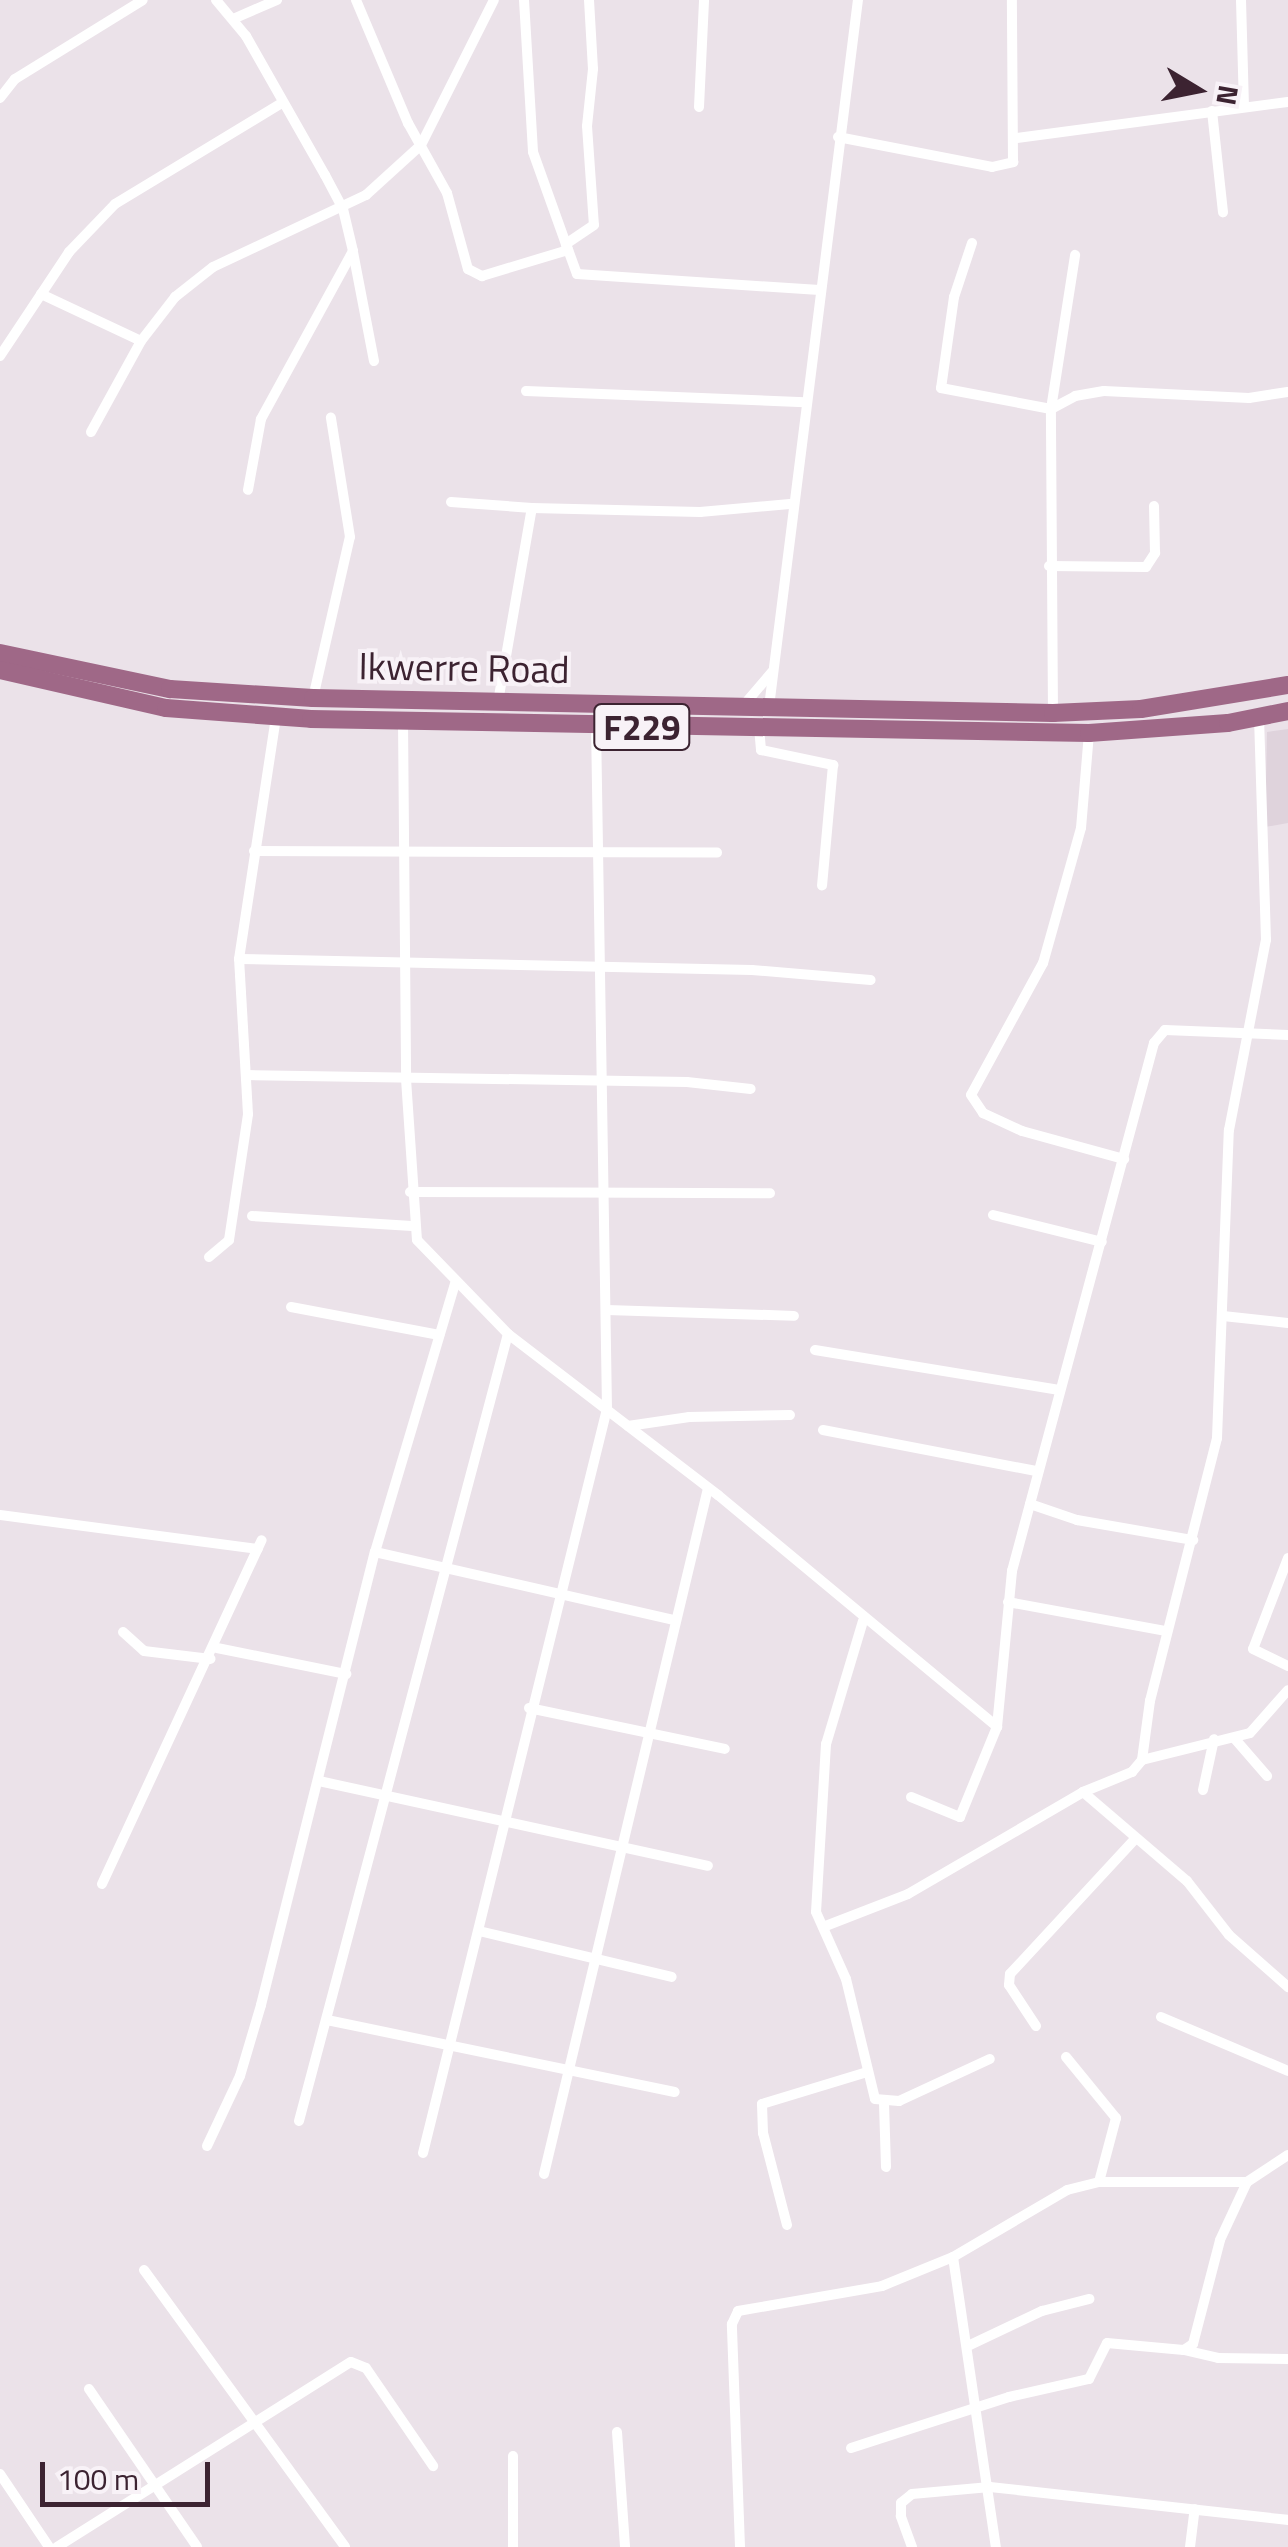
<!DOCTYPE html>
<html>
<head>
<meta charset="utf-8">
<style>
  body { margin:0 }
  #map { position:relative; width:1288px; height:2547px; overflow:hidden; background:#ebe2e9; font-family:"Titillium Web",sans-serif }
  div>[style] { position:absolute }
  .built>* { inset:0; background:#dfd3dc }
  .minor>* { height:10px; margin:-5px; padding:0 5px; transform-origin:5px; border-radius:5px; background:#fff }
  .primary>* { height:18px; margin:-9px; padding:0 9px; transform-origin:9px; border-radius:9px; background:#9f6887 }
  span { translate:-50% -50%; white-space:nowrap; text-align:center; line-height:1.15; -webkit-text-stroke:8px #f8f2f7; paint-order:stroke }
  .shield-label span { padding:2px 8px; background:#f8f2f7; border:2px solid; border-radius:8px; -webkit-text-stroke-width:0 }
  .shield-label { font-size:35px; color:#3c2331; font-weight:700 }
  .street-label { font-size:38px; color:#3c2331 }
  .north { position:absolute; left:1148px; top:40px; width:100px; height:100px; -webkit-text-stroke:8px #f8f2f7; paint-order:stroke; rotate:100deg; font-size:28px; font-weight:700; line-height:40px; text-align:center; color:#3c2331 }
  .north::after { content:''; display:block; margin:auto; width:35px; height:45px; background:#3c2331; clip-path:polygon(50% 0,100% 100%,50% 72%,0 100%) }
  .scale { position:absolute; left:40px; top:2462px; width:170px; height:45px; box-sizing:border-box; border:5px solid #3c2331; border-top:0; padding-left:12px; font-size:30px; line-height:35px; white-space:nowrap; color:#3c2331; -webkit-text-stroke:8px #f8f2f7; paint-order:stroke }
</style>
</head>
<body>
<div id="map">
  <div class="built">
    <i style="clip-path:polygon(1288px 729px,1288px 823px,1265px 827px,1267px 732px)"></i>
  </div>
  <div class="minor">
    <i style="left:216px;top:0;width:47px;rotate:50.2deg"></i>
    <i style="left:246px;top:36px;width:160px;rotate:60.4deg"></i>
    <i style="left:325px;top:175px;width:38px;rotate:62deg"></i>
    <i style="left:343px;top:209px;width:43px;rotate:76.6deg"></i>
    <i style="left:353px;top:251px;width:192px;rotate:118.7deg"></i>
    <i style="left:261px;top:419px;width:72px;rotate:100.4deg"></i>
    <i style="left:356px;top:0;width:134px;rotate:67.1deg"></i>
    <i style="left:408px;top:123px;width:80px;rotate:60.9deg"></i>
    <i style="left:447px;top:193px;width:79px;rotate:74.6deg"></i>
    <i style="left:468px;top:269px;width:16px;rotate:27deg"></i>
    <i style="left:482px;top:276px;width:90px;rotate:-16.8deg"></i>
    <i style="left:524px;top:0;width:152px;rotate:86.6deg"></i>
    <i style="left:533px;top:152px;width:98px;rotate:70.3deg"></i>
    <i style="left:589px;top:0;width:69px;rotate:86.7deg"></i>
    <i style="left:593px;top:69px;width:57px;rotate:96deg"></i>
    <i style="left:587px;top:126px;width:99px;rotate:86deg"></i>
    <i style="left:594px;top:225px;width:34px;rotate:146deg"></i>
    <i style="left:566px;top:244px;width:32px;rotate:70deg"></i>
    <i style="left:577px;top:274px;width:243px;rotate:3.8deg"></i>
    <i style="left:1241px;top:0;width:107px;rotate:88.4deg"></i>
    <i style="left:233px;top:19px;width:48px;rotate:-23.4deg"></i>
    <i style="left:0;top:98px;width:24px;rotate:-52deg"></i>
    <i style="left:15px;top:79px;width:150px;rotate:-31.7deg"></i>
    <i style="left:699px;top:107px;width:107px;rotate:-87.3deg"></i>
    <i style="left:1212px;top:111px;width:102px;rotate:83.8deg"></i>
    <i style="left:838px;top:137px;width:157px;rotate:11deg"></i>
    <i style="left:992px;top:167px;width:22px;rotate:-13deg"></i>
    <i style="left:1013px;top:162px;width:162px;rotate:-90.4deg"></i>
    <i style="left:1017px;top:138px;width:273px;rotate:-7.6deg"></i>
    <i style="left:972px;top:243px;width:57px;rotate:108.4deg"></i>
    <i style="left:954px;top:297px;width:92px;rotate:98.1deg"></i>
    <i style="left:941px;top:388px;width:112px;rotate:10.8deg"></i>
    <i style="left:1051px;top:409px;width:27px;rotate:-28deg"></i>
    <i style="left:1075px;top:396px;width:29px;rotate:-10deg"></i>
    <i style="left:1104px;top:391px;width:145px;rotate:2.8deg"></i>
    <i style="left:1249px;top:398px;width:39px;rotate:-9deg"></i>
    <i style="left:353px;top:252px;width:111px;rotate:79.1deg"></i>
    <i style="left:41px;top:294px;width:110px;rotate:25.2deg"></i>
    <i style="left:0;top:356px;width:125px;rotate:-56.4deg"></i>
    <i style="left:69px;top:252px;width:66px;rotate:-46.2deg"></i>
    <i style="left:115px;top:204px;width:195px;rotate:-31.2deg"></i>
    <i style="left:526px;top:391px;width:279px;rotate:2.3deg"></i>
    <i style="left:91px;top:432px;width:104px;rotate:-61.2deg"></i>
    <i style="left:141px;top:341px;width:56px;rotate:-52.3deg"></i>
    <i style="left:175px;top:297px;width:48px;rotate:-38.3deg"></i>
    <i style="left:213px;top:267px;width:169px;rotate:-25.2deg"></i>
    <i style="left:366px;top:195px;width:74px;rotate:-42.3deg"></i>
    <i style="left:421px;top:145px;width:162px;rotate:-63.3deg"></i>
    <i style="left:451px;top:502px;width:81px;rotate:4.2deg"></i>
    <i style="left:1049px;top:566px;width:97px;rotate:0.6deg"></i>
    <i style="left:1146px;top:567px;width:17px;rotate:-57deg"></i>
    <i style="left:1155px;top:553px;width:47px;rotate:-91.2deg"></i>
    <i style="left:313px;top:698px;width:165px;rotate:-77.1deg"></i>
    <i style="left:350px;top:537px;width:121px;rotate:-99.1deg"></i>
    <i style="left:498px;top:702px;width:197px;rotate:-80.1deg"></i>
    <i style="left:532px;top:508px;width:168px;rotate:1.4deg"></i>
    <i style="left:700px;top:512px;width:90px;rotate:-5.1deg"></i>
    <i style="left:743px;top:706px;width:45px;rotate:-49.5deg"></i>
    <i style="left:769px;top:707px;width:713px;rotate:-82.83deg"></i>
    <i style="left:1053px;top:713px;width:304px;rotate:-90.4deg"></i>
    <i style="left:1051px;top:409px;width:156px;rotate:-81.1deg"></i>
    <i style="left:403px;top:721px;width:358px;rotate:89.5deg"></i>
    <i style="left:406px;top:1079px;width:161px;rotate:86.1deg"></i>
    <i style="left:417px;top:1240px;width:131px;rotate:45.9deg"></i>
    <i style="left:508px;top:1334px;width:265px;rotate:37.5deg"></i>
    <i style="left:718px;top:1495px;width:363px;rotate:39.7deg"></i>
    <i style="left:759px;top:727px;width:23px;rotate:85deg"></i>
    <i style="left:761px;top:750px;width:74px;rotate:11.8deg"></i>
    <i style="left:833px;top:765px;width:121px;rotate:95.2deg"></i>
    <i style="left:1089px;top:733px;width:95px;rotate:94.8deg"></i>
    <i style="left:1081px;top:828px;width:140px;rotate:105.7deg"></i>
    <i style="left:1043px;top:963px;width:150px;rotate:118.6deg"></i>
    <i style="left:971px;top:1095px;width:22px;rotate:56deg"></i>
    <i style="left:983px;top:1113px;width:43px;rotate:24.8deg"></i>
    <i style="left:1022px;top:1131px;width:106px;rotate:15.4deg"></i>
    <i style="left:254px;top:851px;width:463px;rotate:0.2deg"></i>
    <i style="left:239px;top:959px;width:513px;rotate:1.23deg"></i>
    <i style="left:752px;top:970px;width:119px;rotate:4.8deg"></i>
    <i style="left:246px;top:1075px;width:441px;rotate:0.9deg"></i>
    <i style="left:687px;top:1082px;width:64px;rotate:6.2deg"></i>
    <i style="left:410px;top:1192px;width:360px;rotate:0.2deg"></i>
    <i style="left:993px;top:1215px;width:112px;rotate:13.9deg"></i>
    <i style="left:252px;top:1216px;width:160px;rotate:3.6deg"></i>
    <i style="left:209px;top:1257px;width:26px;rotate:-40deg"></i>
    <i style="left:229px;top:1240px;width:127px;rotate:-81.4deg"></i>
    <i style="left:248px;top:1114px;width:155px;rotate:-93.3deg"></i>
    <i style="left:239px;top:959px;width:244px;rotate:-81.3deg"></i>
    <i style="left:291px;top:1307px;width:151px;rotate:10.7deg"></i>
    <i style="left:607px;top:1310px;width:187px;rotate:1.8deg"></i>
    <i style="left:1223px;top:1316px;width:65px;rotate:6.1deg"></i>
    <i style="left:815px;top:1350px;width:246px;rotate:9.3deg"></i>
    <i style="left:628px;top:1426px;width:62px;rotate:-8.4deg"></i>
    <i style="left:689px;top:1417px;width:101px;rotate:-1.1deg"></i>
    <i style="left:823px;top:1430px;width:217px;rotate:10.9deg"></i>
    <i style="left:1030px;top:1504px;width:50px;rotate:18.8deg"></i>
    <i style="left:1077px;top:1520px;width:118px;rotate:9.8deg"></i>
    <i style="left:0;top:1515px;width:260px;rotate:7.5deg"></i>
    <i style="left:375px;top:1552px;width:307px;rotate:12.8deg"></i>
    <i style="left:1288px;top:1558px;width:97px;rotate:111deg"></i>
    <i style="left:1253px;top:1649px;width:39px;rotate:26deg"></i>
    <i style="left:1008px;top:1602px;width:161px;rotate:10.4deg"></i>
    <i style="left:863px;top:1621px;width:128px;rotate:106.7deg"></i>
    <i style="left:826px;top:1744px;width:168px;rotate:93.4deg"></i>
    <i style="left:816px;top:1912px;width:73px;rotate:65.9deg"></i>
    <i style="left:846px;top:1979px;width:123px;rotate:76.4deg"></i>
    <i style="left:875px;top:2099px;width:24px;rotate:5deg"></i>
    <i style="left:899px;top:2101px;width:100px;rotate:-24.8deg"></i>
    <i style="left:123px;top:1632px;width:28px;rotate:42deg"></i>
    <i style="left:144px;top:1651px;width:67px;rotate:6.8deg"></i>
    <i style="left:217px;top:1648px;width:132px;rotate:11.4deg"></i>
    <i style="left:529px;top:1708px;width:200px;rotate:11.8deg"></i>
    <i style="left:1235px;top:1739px;width:49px;rotate:49.1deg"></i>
    <i style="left:1142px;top:1760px;width:111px;rotate:-14deg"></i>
    <i style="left:1250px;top:1733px;width:57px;rotate:-48.5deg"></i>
    <i style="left:319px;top:1781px;width:398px;rotate:12.3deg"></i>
    <i style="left:1203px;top:1790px;width:52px;rotate:-77.8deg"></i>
    <i style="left:1083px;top:1792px;width:137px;rotate:40.6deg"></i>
    <i style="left:1187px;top:1881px;width:68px;rotate:52.1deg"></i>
    <i style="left:1229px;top:1935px;width:79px;rotate:41.4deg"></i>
    <i style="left:911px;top:1797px;width:53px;rotate:22.2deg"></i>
    <i style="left:960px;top:1817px;width:97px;rotate:-67.7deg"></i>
    <i style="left:997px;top:1727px;width:157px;rotate:-84.5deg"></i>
    <i style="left:1012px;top:1571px;width:547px;rotate:-74.95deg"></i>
    <i style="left:1154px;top:1043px;width:17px;rotate:-50deg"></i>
    <i style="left:1165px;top:1030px;width:123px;rotate:2.3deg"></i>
    <i style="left:102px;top:1884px;width:379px;rotate:-65.1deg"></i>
    <i style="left:823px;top:1927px;width:91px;rotate:-21.2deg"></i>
    <i style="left:908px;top:1894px;width:203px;rotate:-30.2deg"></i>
    <i style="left:1083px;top:1792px;width:53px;rotate:-22.2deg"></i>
    <i style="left:1132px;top:1772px;width:16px;rotate:-50deg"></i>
    <i style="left:1142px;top:1760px;width:60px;rotate:-82.3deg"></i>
    <i style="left:1150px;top:1701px;width:271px;rotate:-75.7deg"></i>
    <i style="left:1217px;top:1438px;width:308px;rotate:-87.8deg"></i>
    <i style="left:1229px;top:1130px;width:194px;rotate:-79deg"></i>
    <i style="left:1266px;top:940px;width:222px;rotate:-91.8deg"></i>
    <i style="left:479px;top:1931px;width:198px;rotate:13.4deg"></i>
    <i style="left:1161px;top:2017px;width:138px;rotate:23deg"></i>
    <i style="left:327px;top:2020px;width:355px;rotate:11.7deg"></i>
    <i style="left:1036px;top:2026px;width:49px;rotate:-123.4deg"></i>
    <i style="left:1009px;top:1985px;width:11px;rotate:-85deg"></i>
    <i style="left:1010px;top:1974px;width:185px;rotate:-47.2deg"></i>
    <i style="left:1066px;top:2057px;width:79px;rotate:50.7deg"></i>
    <i style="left:1116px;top:2118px;width:66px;rotate:104.9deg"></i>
    <i style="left:884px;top:2103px;width:64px;rotate:88.2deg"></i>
    <i style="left:299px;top:2121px;width:814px;rotate:-75.13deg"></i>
    <i style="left:207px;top:2146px;width:77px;rotate:-64.8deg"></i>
    <i style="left:240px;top:2076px;width:74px;rotate:-73.5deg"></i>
    <i style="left:261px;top:2005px;width:467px;rotate:-75.9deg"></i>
    <i style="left:375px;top:1552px;width:280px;rotate:-73.4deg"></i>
    <i style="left:423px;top:2153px;width:766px;rotate:-76.11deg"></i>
    <i style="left:607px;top:1409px;width:682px;rotate:-90.92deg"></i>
    <i style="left:544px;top:2174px;width:705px;rotate:-76.55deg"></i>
    <i style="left:787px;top:2225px;width:95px;rotate:-104.6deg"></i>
    <i style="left:763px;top:2133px;width:29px;rotate:-92deg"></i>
    <i style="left:762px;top:2104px;width:110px;rotate:-16.9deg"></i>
    <i style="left:953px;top:2257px;width:293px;rotate:81.6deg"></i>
    <i style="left:144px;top:2270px;width:342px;rotate:54deg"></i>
    <i style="left:970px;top:2345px;width:80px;rotate:-25.3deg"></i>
    <i style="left:1042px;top:2311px;width:49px;rotate:-14.3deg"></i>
    <i style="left:1184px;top:2350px;width:35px;rotate:13deg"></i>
    <i style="left:1218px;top:2358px;width:70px;rotate:0.8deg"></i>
    <i style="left:89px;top:2389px;width:191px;rotate:55.6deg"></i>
    <i style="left:617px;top:2432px;width:115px;rotate:86deg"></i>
    <i style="left:851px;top:2448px;width:166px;rotate:-17.9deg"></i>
    <i style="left:1009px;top:2397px;width:82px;rotate:-12.7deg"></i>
    <i style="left:1089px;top:2379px;width:40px;rotate:-63.4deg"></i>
    <i style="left:1107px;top:2343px;width:77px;rotate:5.2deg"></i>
    <i style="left:1184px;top:2350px;width:11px;rotate:-34deg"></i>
    <i style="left:1193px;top:2344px;width:107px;rotate:-75.4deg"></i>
    <i style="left:1220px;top:2240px;width:64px;rotate:-65deg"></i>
    <i style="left:513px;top:2456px;width:91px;rotate:90deg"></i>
    <i style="left:0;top:2474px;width:88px;rotate:56.1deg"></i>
    <i style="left:57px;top:2547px;width:347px;rotate:-32.2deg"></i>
    <i style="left:351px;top:2362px;width:16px;rotate:22deg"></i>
    <i style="left:366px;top:2368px;width:119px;rotate:55.6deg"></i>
    <i style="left:740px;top:2547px;width:223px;rotate:-92.1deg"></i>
    <i style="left:732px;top:2324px;width:14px;rotate:-65deg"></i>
    <i style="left:738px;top:2311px;width:146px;rotate:-9.8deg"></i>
    <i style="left:882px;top:2286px;width:77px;rotate:-22.2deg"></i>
    <i style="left:953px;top:2257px;width:132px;rotate:-30.4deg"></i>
    <i style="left:1067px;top:2190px;width:33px;rotate:-14deg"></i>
    <i style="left:1099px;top:2182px;width:148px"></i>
    <i style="left:1247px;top:2182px;width:49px;rotate:-33.4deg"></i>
    <i style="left:912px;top:2547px;width:33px;rotate:-110deg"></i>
    <i style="left:901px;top:2516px;width:13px;rotate:-90deg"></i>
    <i style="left:901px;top:2503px;width:14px;rotate:-39deg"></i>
    <i style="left:912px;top:2494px;width:78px;rotate:-5.1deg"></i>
    <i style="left:990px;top:2487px;width:300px;rotate:6.3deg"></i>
    <i style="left:1190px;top:2547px;width:38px;rotate:-83deg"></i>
  </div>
  <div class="primary">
    <i style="left:0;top:653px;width:174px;rotate:12deg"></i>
    <i style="left:170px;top:689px;width:143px;rotate:3.6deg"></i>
    <i style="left:313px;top:698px;width:740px;rotate:1.16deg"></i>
    <i style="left:1053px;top:713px;width:88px;rotate:-2.6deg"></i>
    <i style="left:1141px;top:709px;width:149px;rotate:-9.3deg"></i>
    <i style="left:0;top:670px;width:170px;rotate:12.9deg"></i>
    <i style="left:166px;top:708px;width:145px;rotate:4.3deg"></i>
    <i style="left:311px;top:719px;width:778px;rotate:1.03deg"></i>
    <i style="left:1089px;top:733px;width:139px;rotate:-4.1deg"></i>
    <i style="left:1228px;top:723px;width:61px;rotate:-11.3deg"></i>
  </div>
  <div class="shield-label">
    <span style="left:642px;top:727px">F229</span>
  </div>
  <div class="street-label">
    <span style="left:464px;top:668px;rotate:1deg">Ikwerre Road</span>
  </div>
  <div class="north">N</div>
  <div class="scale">100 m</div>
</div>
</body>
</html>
